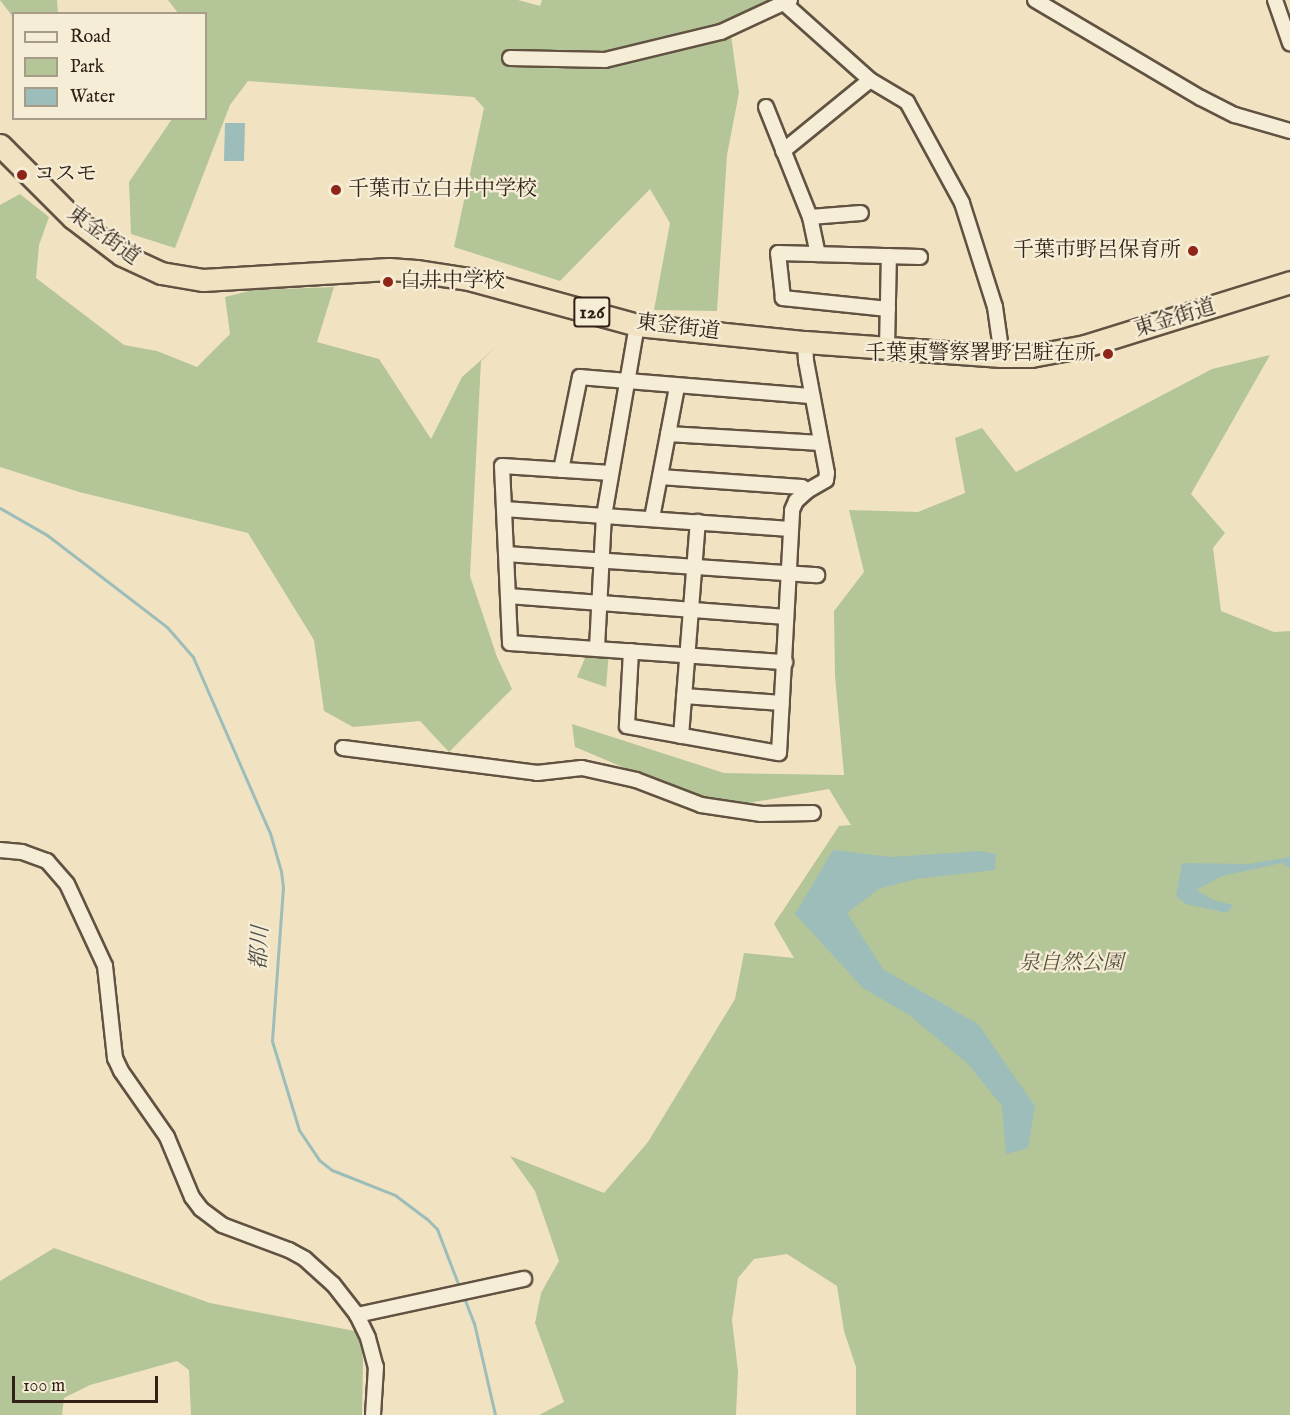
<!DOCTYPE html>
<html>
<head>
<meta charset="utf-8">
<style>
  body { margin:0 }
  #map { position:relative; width:1290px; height:1415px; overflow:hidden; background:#f1e3c2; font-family:"IM FELL English","Noto Serif JP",serif }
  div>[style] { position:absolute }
  .green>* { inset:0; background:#b4c598 }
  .water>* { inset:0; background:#9cbdba }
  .stream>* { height:3px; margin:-1.5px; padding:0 1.5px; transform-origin:1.5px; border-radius:1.5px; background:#9cbdba }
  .roads { filter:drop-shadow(2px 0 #615242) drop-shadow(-2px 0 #615242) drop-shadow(0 2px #615242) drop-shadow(0 -2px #615242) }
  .minor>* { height:14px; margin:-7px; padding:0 7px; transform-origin:7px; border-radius:7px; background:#f6edd7 }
  .highway>* { height:21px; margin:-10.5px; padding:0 10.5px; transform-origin:10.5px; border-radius:10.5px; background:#f1e3c2 }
  .dots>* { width:16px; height:16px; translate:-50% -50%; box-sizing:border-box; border:3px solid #f6edd7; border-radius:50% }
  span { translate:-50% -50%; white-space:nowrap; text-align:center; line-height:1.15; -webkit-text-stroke:4.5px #f6edd7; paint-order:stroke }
  .shield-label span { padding:2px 4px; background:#f6edd7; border:2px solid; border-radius:4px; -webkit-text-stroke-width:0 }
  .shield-label { font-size:20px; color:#312117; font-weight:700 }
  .poi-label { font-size:21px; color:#312117 }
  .left { translate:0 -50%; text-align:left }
  .right { translate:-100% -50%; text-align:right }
  .street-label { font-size:21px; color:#312117 }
  .park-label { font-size:21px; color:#58523e; font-style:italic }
  .water-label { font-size:22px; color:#515048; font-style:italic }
  .legend { position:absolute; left:12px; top:12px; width:195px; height:108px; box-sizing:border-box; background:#f6edd7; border:2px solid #a79b8a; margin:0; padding:8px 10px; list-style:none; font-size:18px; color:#312117 }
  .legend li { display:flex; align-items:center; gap:12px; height:30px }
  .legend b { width:30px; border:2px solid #a79b8a }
  .scale { position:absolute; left:12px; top:1376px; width:146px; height:27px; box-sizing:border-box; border:3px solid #312117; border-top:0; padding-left:8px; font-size:18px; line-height:21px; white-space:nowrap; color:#312117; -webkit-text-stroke:4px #f6edd7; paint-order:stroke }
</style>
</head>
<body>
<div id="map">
  <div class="green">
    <i style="clip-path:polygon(0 0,57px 0,58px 13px,14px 14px,13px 17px)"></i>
    <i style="clip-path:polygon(168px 0,518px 0,540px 6px,542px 0,772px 0,768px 5px,729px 21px,739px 93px,727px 155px,717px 311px,654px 310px,670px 223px,650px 189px,560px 281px,454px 247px,484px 108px,474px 97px,248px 81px,230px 105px,175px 248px,131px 234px,129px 182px,172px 119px,206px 118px,206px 14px,178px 13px)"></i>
    <i style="clip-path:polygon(20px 194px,49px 217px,39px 245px,36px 278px,124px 345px,157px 351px,197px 367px,230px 334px,225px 297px,253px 290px,334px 287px,317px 342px,379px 359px,431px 439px,462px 377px,498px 345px,481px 361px,470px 576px,497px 657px,512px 689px,449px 752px,420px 721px,353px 727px,324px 711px,314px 640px,248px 533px,79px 492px,0 467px,0 205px)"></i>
    <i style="clip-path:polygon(1270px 355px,1191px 494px,1225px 533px,1213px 548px,1221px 611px,1274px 632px,1290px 631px,1290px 1415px,856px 1415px,856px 1367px,844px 1331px,837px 1286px,787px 1254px,754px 1259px,738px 1278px,732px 1320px,738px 1371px,736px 1415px,539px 1415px,564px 1402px,535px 1323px,541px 1293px,559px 1261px,535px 1191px,510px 1156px,604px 1193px,648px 1142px,735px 999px,744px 953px,794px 958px,774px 924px,839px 826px,851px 825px,829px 789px,720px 808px,575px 747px,572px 724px,724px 773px,844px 775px,835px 676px,834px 611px,864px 572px,849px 510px,918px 512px,965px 493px,955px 438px,982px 428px,1016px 472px,1212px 369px)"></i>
    <i style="clip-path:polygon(588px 651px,609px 652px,606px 687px,577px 677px)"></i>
    <i style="clip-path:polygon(54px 1248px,210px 1303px,360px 1332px,363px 1361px,362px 1415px,191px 1415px,189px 1370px,177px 1361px,90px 1385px,64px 1398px,62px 1415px,0 1415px,0 1281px)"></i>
  </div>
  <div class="water">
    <i style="clip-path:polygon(225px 123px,245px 123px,244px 161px,224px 161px)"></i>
    <i style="clip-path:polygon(833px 850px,891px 857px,980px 851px,996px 854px,995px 870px,916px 879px,879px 889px,847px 913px,884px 970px,978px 1024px,1035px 1106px,1028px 1148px,1006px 1154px,1002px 1106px,968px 1064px,909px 1015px,863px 988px,795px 914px)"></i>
    <i style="clip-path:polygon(1290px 857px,1290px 869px,1282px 863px,1222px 876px,1196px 890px,1213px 900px,1233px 905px,1227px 913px,1186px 904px,1176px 896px,1182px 863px,1248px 864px)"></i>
  </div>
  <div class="stream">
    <i style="left:0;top:508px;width:54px;rotate:29.9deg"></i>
    <i style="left:47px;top:535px;width:151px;rotate:37.5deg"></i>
    <i style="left:167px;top:627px;width:40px;rotate:49deg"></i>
    <i style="left:193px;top:657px;width:192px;rotate:66.4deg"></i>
    <i style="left:270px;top:833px;width:40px;rotate:74deg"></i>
    <i style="left:281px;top:871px;width:16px;rotate:83deg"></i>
    <i style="left:283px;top:887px;width:154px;rotate:94.1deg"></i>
    <i style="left:272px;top:1041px;width:93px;rotate:73.1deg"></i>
    <i style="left:299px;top:1130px;width:36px;rotate:56deg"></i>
    <i style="left:319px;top:1160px;width:16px;rotate:38deg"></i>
    <i style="left:332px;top:1170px;width:68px;rotate:21.6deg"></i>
    <i style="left:395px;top:1195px;width:39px;rotate:37deg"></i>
    <i style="left:426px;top:1218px;width:16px;rotate:45deg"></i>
    <i style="left:437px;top:1229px;width:64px;rotate:69deg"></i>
    <i style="left:463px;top:1295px;width:30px;rotate:69deg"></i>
    <i style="left:474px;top:1323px;width:94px;rotate:77.1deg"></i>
  </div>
  <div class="roads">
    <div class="minor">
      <i style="left:1035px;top:0;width:193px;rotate:30.6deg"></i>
      <i style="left:1201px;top:98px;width:38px;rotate:27deg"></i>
      <i style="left:1235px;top:115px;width:57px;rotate:16.2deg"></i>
      <i style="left:1275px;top:0;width:46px;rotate:70.8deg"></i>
      <i style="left:784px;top:3px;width:115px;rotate:41.8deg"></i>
      <i style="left:870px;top:80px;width:43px;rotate:30.7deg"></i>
      <i style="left:907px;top:102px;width:115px;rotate:61.4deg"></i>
      <i style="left:962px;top:203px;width:109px;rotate:72.4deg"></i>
      <i style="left:995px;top:307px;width:49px;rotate:81.9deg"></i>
      <i style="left:510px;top:58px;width:95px;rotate:1.2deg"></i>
      <i style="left:605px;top:60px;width:119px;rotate:-13.6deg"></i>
      <i style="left:721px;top:32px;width:76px;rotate:-24.9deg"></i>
      <i style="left:766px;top:107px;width:118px;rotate:68.2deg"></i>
      <i style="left:810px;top:217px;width:38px;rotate:78deg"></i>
      <i style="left:783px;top:151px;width:112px;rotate:-39.2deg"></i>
      <i style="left:810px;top:217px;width:51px;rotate:-4.5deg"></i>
      <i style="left:888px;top:309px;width:106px;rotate:-174deg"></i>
      <i style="left:783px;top:298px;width:45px;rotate:-96.3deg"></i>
      <i style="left:778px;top:253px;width:142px;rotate:1.6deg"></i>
      <i style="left:887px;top:348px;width:92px;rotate:-88.8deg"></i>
      <i style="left:668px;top:434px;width:153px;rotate:3.4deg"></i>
      <i style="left:561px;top:470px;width:95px;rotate:-78.5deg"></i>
      <i style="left:580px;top:377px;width:233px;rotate:4.7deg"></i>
      <i style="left:611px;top:473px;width:109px;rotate:-176.3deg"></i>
      <i style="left:502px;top:466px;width:177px;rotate:87.4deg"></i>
      <i style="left:510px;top:643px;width:276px;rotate:4deg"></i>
      <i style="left:660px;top:477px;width:142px;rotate:4deg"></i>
      <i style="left:802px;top:487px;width:6px;rotate:39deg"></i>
      <i style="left:504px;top:509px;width:287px;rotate:4deg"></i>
      <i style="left:652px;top:518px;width:133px;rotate:-79.2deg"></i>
      <i style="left:506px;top:554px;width:312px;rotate:3.9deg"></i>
      <i style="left:508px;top:596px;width:279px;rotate:4.3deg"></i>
      <i style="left:597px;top:648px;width:132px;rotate:-87deg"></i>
      <i style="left:604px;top:516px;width:194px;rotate:-80.2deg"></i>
      <i style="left:631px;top:651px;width:75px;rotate:93.1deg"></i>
      <i style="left:627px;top:726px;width:154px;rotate:10.1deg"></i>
      <i style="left:779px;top:753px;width:243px;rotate:-86.9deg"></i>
      <i style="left:792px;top:510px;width:10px;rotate:-66deg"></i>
      <i style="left:796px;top:501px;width:15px;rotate:-42deg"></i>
      <i style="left:807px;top:491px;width:22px;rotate:-30deg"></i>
      <i style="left:826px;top:480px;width:7px;rotate:-82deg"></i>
      <i style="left:827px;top:473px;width:114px;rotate:-100.6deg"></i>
      <i style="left:806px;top:361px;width:19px;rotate:-93deg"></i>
      <i style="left:684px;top:696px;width:98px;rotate:4.1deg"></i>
      <i style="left:681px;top:736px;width:215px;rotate:-85.5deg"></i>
      <i style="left:343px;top:748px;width:196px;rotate:7.3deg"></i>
      <i style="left:537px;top:773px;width:45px;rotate:-6.3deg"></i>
      <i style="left:582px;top:768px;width:55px;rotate:12.5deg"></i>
      <i style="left:636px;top:780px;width:70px;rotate:21deg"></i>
      <i style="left:701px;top:805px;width:61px;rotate:8.5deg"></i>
      <i style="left:761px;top:814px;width:52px;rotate:-1.1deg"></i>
      <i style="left:0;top:850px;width:22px;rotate:5deg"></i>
      <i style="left:22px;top:852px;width:27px;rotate:20deg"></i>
      <i style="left:47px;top:861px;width:30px;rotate:49deg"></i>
      <i style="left:67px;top:884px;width:90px;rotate:65.1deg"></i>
      <i style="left:105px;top:966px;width:93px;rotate:83.8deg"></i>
      <i style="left:115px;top:1058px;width:14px;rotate:65deg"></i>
      <i style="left:121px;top:1071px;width:80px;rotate:55.1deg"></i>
      <i style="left:167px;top:1137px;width:65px;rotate:67.4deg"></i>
      <i style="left:192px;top:1197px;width:15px;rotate:53deg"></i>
      <i style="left:201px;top:1209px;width:26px;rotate:37deg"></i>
      <i style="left:222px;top:1225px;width:72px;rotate:20.5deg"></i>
      <i style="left:289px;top:1250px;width:18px;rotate:29deg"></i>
      <i style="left:305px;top:1259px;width:38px;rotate:42deg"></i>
      <i style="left:333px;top:1284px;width:39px;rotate:52deg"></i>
      <i style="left:357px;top:1315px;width:25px;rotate:64deg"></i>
      <i style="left:368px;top:1338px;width:30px;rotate:75deg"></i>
      <i style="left:376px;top:1367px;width:48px;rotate:93.6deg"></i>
      <i style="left:357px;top:1315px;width:171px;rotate:-12.2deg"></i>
    </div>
    <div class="highway">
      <i style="left:0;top:145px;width:103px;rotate:45deg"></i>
      <i style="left:73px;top:218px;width:61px;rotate:37.1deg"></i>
      <i style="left:122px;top:255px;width:43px;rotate:24.8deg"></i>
      <i style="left:161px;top:273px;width:43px;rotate:9.5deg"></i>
      <i style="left:203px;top:280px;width:186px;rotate:-3.4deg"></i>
      <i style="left:389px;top:269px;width:27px;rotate:4deg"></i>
      <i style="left:416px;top:271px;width:54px;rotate:8.6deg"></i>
      <i style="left:469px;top:279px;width:174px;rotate:15.3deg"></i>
      <i style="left:637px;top:325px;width:169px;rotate:5.8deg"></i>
      <i style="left:805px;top:342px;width:197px;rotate:4.1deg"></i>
      <i style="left:1002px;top:356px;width:29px"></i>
      <i style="left:1031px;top:356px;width:55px;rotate:-10.5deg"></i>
      <i style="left:1085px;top:346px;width:215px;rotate:-17.3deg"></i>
    </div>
  </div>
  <div class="dots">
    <i style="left:22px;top:175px;background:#8f2418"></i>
    <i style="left:336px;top:190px;background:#8f2418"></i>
    <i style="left:1193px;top:251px;background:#8f2418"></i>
    <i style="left:388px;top:282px;background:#8f2418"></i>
    <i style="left:1108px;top:354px;background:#8f2418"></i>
  </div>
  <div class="shield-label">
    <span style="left:592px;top:312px">126</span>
  </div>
  <div class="poi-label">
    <span class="left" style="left:34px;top:175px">コスモ</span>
    <span class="left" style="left:348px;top:190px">千葉市立白井中学校</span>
    <span class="right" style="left:1181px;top:251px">千葉市野呂保育所</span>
    <span class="left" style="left:400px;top:282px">白井中学校</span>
    <span class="right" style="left:1096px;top:354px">千葉東警察署野呂駐在所</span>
  </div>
  <div class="street-label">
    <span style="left:103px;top:236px;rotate:36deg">東金街道</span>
    <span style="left:1175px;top:319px;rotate:-17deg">東金街道</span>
    <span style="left:678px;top:328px;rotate:7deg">東金街道</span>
  </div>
  <div class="park-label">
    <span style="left:1071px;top:964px">泉自然公園</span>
  </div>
  <div class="water-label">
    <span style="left:261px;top:948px;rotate:-87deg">都川</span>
  </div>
  <ul class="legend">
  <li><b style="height:8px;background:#f6edd7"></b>Road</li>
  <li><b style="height:16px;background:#b4c598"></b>Park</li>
  <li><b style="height:16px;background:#9cbdba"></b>Water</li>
  </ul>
  <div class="scale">100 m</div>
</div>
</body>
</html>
